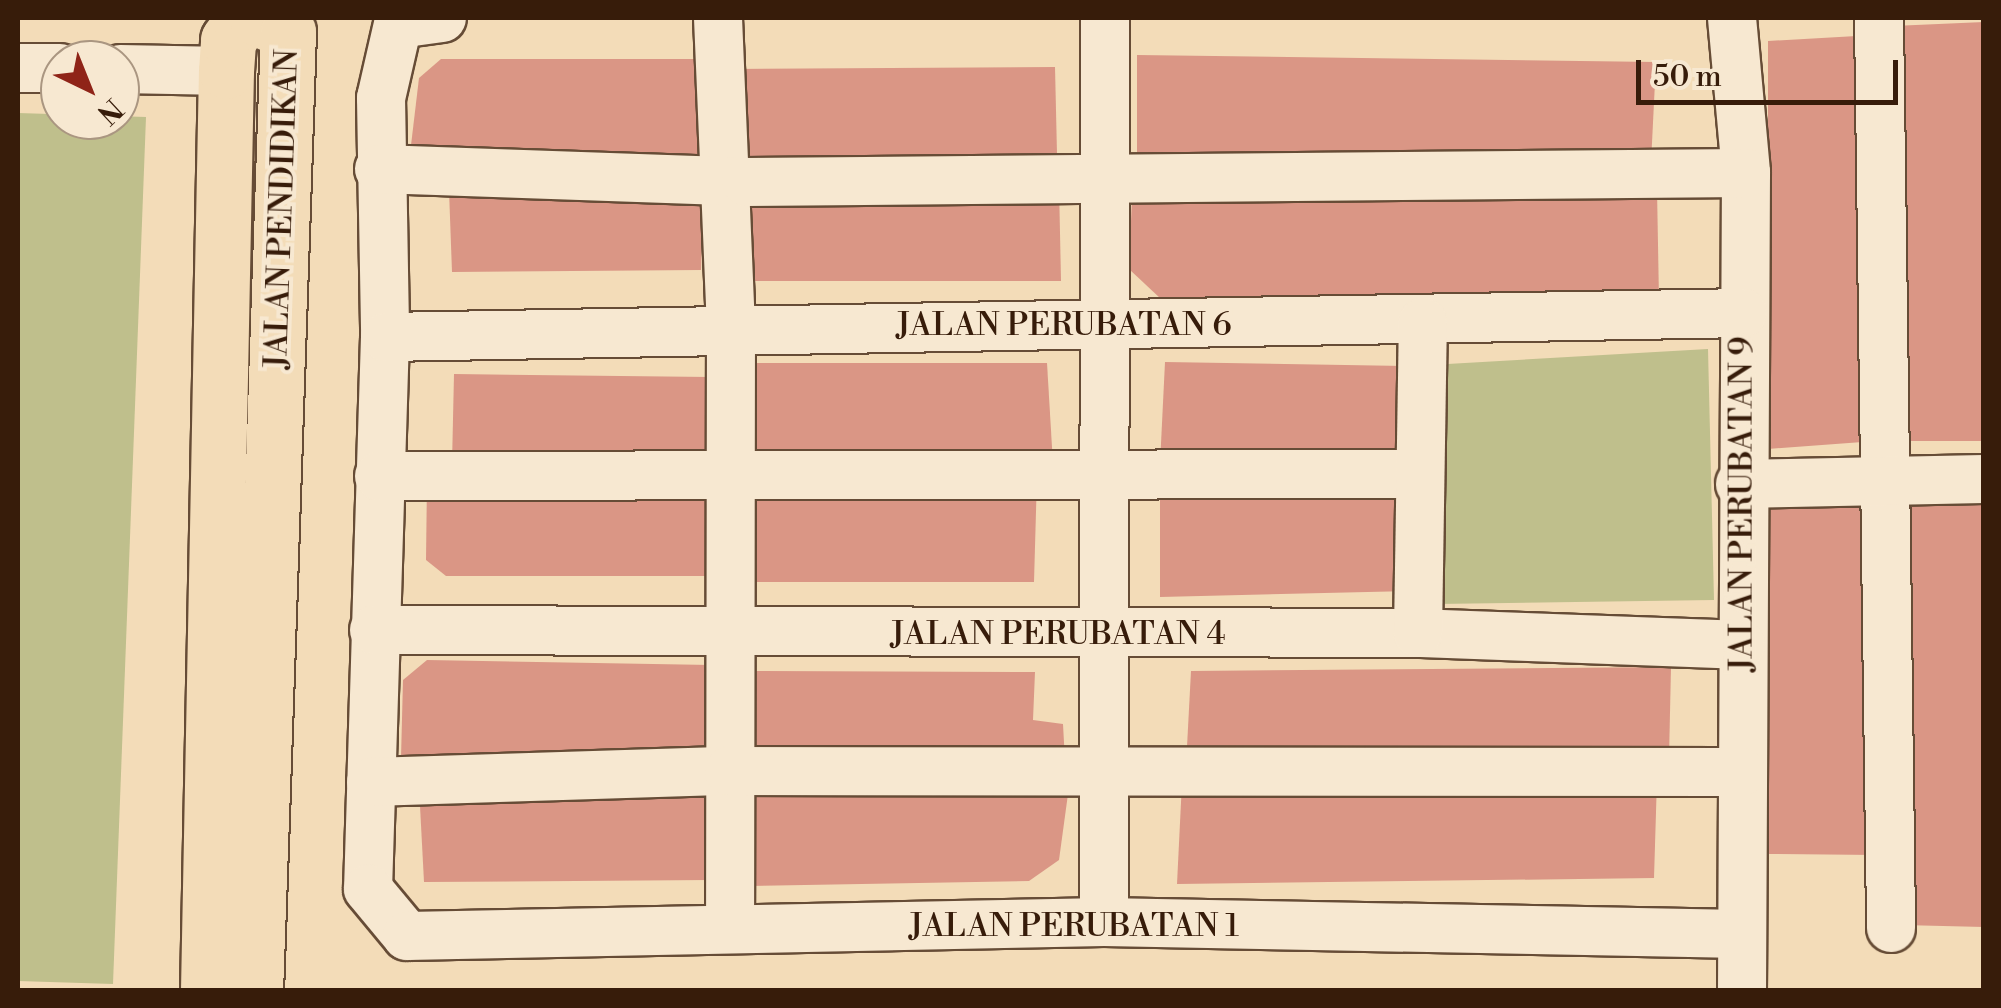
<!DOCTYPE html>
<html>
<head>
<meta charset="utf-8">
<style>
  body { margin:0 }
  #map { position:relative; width:2001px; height:1008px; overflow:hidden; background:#f3dcb8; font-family:"Libre Bodoni",serif }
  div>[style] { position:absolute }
  .green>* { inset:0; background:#bfbf8c }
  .building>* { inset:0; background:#da9685 }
  .roads { filter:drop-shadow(2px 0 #664c36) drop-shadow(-2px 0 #664c36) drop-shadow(0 2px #664c36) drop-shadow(0 -2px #664c36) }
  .minor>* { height:48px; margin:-24px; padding:0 24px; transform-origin:24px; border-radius:24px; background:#f7e8d1 }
  .major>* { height:55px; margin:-27.5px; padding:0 27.5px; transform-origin:27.5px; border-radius:27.5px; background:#f3dcb8 }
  span { translate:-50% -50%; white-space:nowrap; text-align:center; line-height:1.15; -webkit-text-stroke:8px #f7e8d1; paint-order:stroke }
  .street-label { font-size:32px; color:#371c0a }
  .frame { position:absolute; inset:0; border:20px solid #371c0a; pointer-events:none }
  .north { position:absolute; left:40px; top:40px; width:100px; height:100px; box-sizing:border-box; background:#f7e8d1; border:2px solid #aa9681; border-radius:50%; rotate:137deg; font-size:28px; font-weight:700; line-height:40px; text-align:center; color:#371c0a }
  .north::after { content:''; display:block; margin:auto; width:35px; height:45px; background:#8f2418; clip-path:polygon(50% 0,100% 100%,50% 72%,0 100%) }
  .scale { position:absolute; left:1636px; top:60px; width:262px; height:45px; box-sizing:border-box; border:5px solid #371c0a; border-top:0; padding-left:12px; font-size:30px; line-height:35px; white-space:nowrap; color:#371c0a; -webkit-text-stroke:8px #f7e8d1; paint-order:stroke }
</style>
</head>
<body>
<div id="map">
  <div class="green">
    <i style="clip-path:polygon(18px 113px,146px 117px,113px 984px,18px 981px)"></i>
    <i style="clip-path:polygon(1708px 349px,1714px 600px,1437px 604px,1430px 365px)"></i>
  </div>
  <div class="building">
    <i style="clip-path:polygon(1984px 22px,1984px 441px,1897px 441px,1893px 26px)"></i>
    <i style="clip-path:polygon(1874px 35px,1876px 441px,1768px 449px,1768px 41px)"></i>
    <i style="clip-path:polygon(1137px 55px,1656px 62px,1651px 163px,1137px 160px)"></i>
    <i style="clip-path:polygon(441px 59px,701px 59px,704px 158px,409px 162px,419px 78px)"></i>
    <i style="clip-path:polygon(1055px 67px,1057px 154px,736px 163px,732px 69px)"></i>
    <i style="clip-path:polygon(1059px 185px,1061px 281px,749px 281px,747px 190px)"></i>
    <i style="clip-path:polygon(1657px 189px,1659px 300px,1161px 299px,1129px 269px,1132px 197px)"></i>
    <i style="clip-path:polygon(449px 190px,704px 190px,701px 270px,452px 272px)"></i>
    <i style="clip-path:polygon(1165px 362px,1405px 366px,1413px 461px,1160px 464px)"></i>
    <i style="clip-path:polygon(745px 363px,1047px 363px,1053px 464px,748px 463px)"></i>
    <i style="clip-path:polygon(454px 374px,710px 377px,705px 466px,452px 464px)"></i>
    <i style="clip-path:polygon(1037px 476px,1034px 582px,743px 582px,746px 480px)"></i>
    <i style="clip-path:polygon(1160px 480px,1412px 482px,1411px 591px,1160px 597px)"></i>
    <i style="clip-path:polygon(427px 481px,711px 481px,710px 576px,446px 576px,426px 560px)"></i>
    <i style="clip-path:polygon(1906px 491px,1984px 492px,1984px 927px,1902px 925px)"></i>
    <i style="clip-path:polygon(1875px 492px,1876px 855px,1768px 854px,1764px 495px)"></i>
    <i style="clip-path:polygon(427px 660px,711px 665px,708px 764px,401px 758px,403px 680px)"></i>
    <i style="clip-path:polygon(1671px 667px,1669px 758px,1186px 766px,1191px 671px)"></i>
    <i style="clip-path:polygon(746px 671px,1035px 672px,1033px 720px,1063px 724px,1065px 761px,750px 763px)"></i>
    <i style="clip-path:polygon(1657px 779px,1654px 878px,1177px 884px,1182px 782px)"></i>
    <i style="clip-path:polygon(712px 782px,710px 880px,424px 882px,419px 787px)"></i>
    <i style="clip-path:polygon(746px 793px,1068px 794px,1059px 860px,1029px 881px,747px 886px)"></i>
  </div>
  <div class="roads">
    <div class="minor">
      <i style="left:442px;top:18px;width:44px;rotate:172.2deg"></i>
      <i style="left:398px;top:24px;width:76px;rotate:102.9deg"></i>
      <i style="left:381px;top:98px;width:239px;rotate:89deg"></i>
      <i style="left:385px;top:337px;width:552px;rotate:91.76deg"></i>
      <i style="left:368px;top:889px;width:61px;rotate:50.3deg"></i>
      <i style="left:407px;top:936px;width:697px;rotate:-1.15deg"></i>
      <i style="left:1104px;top:922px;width:638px;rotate:1.08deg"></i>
      <i style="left:718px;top:18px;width:307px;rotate:87.6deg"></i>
      <i style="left:731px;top:325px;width:604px;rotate:90.09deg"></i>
      <i style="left:1732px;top:18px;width:156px;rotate:84.8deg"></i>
      <i style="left:1746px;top:173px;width:817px;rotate:90.28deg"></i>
      <i style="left:1879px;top:18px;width:910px;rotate:89.24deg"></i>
      <i style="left:18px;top:68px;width:42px"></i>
      <i style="left:120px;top:69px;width:106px;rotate:1.1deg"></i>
      <i style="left:379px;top:169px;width:367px;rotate:2deg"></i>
      <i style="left:746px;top:182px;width:1000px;rotate:-0.52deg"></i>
      <i style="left:385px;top:337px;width:1358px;rotate:-1.01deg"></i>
      <i style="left:379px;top:476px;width:1040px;rotate:-0.11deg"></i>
      <i style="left:1740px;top:484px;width:244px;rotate:-1.2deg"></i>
      <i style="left:374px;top:630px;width:1044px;rotate:0.16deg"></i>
      <i style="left:1418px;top:633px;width:323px;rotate:2.1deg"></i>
      <i style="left:1418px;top:633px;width:311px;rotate:-89.1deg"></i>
      <i style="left:371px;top:782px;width:358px;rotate:-1.8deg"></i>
      <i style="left:729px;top:771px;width:1013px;rotate:0.06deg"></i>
      <i style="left:1104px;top:922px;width:904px;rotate:-89.94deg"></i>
    </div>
    <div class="major">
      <i style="left:208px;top:990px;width:919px;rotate:-88.88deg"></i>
      <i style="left:226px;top:71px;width:31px;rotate:-86deg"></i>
      <i style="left:228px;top:40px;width:22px;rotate:-54deg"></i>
      <i style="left:241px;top:22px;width:16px;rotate:-14deg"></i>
      <i style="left:257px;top:18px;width:34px;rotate:24deg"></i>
      <i style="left:288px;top:32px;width:959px;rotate:91.97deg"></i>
    </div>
  </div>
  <div class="street-label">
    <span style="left:282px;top:209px;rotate:-88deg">JALAN PENDIDIKAN</span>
    <span style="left:1064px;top:325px">JALAN PERUBATAN 6</span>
    <span style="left:1742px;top:504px;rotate:-90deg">JALAN PERUBATAN 9</span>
    <span style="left:1058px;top:634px">JALAN PERUBATAN 4</span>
    <span style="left:1074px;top:926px">JALAN PERUBATAN 1</span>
  </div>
  <div class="frame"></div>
  <div class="north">N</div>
  <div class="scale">50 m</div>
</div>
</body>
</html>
